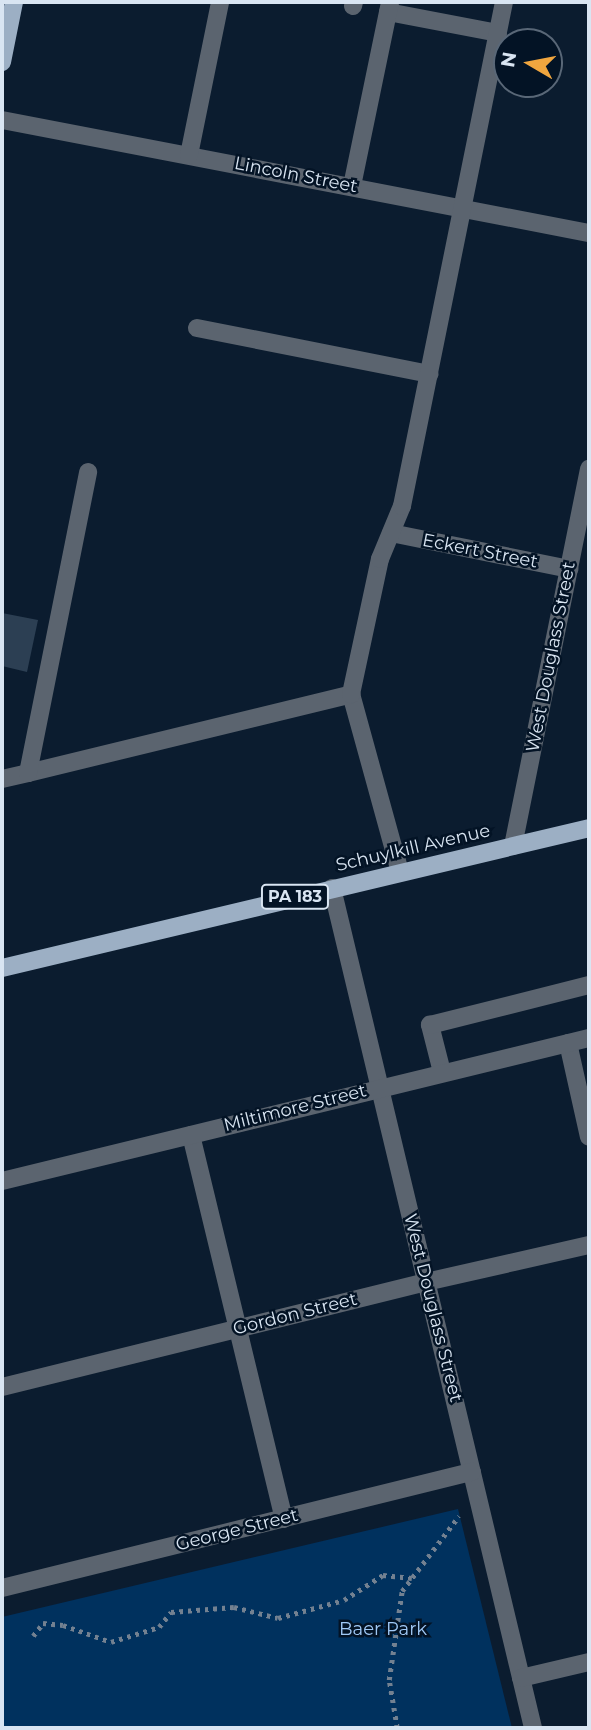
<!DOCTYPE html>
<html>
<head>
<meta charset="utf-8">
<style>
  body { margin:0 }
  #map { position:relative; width:591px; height:1730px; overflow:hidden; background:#0b1c2f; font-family:Montserrat,sans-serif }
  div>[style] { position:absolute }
  .green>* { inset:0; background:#00315e }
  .building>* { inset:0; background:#2c3f53 }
  .path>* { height:4.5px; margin-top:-2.25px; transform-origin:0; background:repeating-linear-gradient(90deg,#738191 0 3.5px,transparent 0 8.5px) }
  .minor>* { height:18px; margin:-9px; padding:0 9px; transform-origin:9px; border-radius:9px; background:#5b646f }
  .major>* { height:18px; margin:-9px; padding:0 9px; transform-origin:9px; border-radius:9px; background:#9cafc4 }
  span { translate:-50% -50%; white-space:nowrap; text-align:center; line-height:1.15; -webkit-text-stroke:5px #031325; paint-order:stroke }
  .shield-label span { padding:2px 5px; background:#031325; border:2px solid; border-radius:5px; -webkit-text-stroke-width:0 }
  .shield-label { font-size:16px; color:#d9e5f2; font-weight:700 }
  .street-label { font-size:18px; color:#d9e5f2 }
  .park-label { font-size:18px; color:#a0c9f6 }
  .frame { position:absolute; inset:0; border:4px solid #d9e5f2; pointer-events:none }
  .north { position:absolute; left:493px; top:28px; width:70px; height:70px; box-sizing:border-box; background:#031325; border:2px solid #596777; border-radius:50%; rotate:280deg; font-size:19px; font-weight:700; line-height:28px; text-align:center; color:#d9e5f2 }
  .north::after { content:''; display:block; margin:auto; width:24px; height:32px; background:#f0a63f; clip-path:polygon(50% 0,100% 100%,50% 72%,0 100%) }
</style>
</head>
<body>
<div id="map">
  <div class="green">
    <i style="clip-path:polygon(458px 1509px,512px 1728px,2px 1728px,2px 1617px)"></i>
  </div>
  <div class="building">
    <i style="clip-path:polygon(2px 613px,38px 620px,27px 672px,2px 666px)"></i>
  </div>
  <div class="path">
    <i style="left:33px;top:1636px;width:16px;rotate:-52deg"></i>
    <i style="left:43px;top:1623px;width:20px;rotate:6deg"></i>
    <i style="left:63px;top:1625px;width:51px;rotate:19.5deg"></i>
    <i style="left:111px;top:1642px;width:50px;rotate:-17.4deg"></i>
    <i style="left:159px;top:1627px;width:19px;rotate:-51deg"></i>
    <i style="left:171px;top:1612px;width:63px;rotate:-4.5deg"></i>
    <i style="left:234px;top:1607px;width:45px;rotate:14deg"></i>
    <i style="left:278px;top:1618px;width:68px;rotate:-15.3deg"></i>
    <i style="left:344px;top:1600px;width:46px;rotate:-32.7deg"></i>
    <i style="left:383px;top:1575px;width:29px;rotate:6deg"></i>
    <i style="left:397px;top:1728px;width:49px;rotate:-99.5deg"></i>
    <i style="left:389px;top:1680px;width:90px;rotate:-81.7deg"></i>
    <i style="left:402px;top:1591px;width:94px;rotate:-52.8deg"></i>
  </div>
  <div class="minor">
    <i style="left:353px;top:6px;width:4px;rotate:-76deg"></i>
    <i style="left:388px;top:12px;width:112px;rotate:10.8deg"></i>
    <i style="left:2px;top:120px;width:598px;rotate:10.9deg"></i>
    <i style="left:189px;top:155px;width:156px;rotate:-78.5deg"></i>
    <i style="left:352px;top:186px;width:188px;rotate:-78.3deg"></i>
    <i style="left:197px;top:328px;width:237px;rotate:11.2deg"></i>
    <i style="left:391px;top:533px;width:182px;rotate:11.4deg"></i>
    <i style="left:351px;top:694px;width:185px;rotate:74.6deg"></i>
    <i style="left:28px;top:773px;width:333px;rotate:-13.7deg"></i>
    <i style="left:351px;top:694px;width:138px;rotate:-77.9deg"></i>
    <i style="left:380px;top:559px;width:57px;rotate:-67.5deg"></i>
    <i style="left:402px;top:506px;width:514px;rotate:-78.56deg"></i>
    <i style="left:2px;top:779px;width:27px;rotate:-13deg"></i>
    <i style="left:28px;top:773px;width:307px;rotate:-78.7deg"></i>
    <i style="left:513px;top:846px;width:385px;rotate:-78.6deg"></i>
    <i style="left:332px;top:888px;width:864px;rotate:76.54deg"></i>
    <i style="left:568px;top:1043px;width:96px;rotate:77.4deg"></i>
    <i style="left:442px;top:1072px;width:49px;rotate:-104.3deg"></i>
    <i style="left:430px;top:1025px;width:164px;rotate:-14.1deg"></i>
    <i style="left:191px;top:1135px;width:395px;rotate:76.4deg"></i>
    <i style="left:2px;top:1181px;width:604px;rotate:-13.69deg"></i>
    <i style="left:2px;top:1387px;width:437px;rotate:-13.9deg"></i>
    <i style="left:426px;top:1282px;width:167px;rotate:-12.8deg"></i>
    <i style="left:2px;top:1588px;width:484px;rotate:-13.9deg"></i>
    <i style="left:521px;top:1678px;width:70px;rotate:-13.2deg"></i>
  </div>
  <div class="major">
    <i style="left:2px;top:62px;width:61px;rotate:-78.7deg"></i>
    <i style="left:2px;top:968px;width:603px;rotate:-13.41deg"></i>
  </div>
  <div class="shield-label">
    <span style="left:295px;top:897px">PA 183</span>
  </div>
  <div class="street-label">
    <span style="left:296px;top:175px;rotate:11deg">Lincoln Street</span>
    <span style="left:480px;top:551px;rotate:11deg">Eckert Street</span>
    <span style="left:551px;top:657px;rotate:-79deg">West Douglass Street</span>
    <span style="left:413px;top:848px;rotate:-13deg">Schuylkill Avenue</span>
    <span style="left:295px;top:1108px;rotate:-14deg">Miltimore Street</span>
    <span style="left:433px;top:1308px;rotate:76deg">West Douglass Street</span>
    <span style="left:295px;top:1314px;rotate:-14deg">Gordon Street</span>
    <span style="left:237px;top:1530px;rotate:-14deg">George Street</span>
  </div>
  <div class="park-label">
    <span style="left:383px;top:1629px">Baer Park</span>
  </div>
  <div class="frame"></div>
  <div class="north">N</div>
</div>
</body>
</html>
